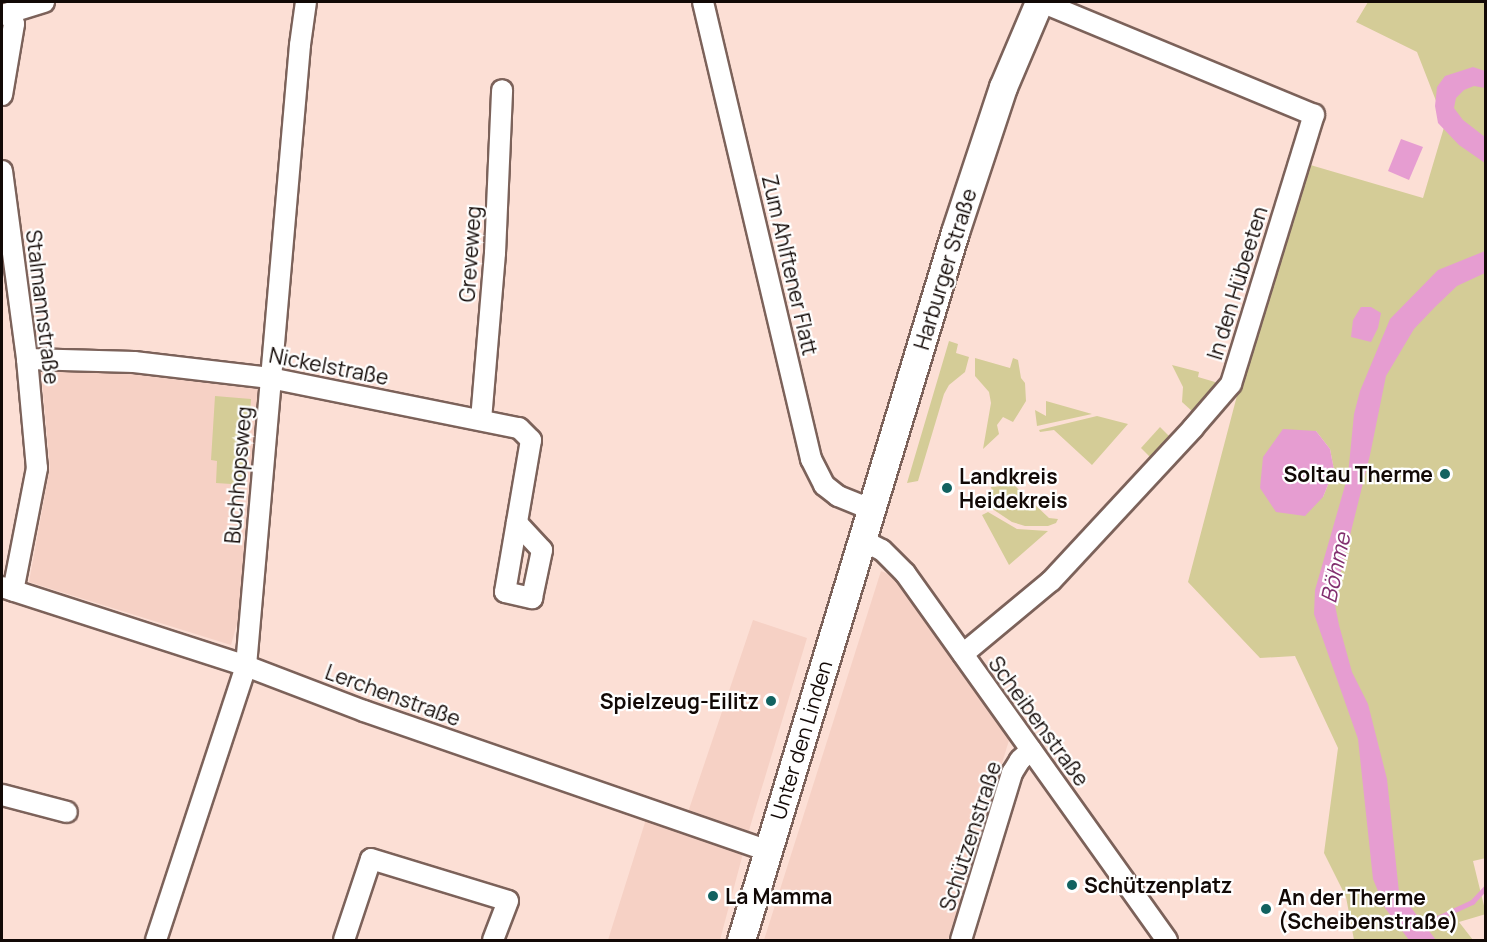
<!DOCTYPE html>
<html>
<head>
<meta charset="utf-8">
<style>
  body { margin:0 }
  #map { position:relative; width:1487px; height:942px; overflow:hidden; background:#fcdfd5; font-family:Manrope,sans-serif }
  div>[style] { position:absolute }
  .built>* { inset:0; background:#f6d1c5 }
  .green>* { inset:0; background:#d4cc97 }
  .water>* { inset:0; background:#e69dd1 }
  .stream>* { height:5px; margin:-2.5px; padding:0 2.5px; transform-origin:2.5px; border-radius:2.5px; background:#e69dd1 }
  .roads { filter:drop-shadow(2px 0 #7c625a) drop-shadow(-2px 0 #7c625a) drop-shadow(0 2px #7c625a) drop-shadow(0 -2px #7c625a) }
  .street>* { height:20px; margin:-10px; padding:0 10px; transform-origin:10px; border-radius:10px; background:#fff }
  .secondary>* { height:27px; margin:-13.5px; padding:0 13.5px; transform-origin:13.5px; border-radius:13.5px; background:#fff }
  .dots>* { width:16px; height:16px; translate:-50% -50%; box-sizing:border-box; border:3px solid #fff; border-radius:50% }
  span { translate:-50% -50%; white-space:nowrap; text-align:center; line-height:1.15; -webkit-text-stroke:4.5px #fff; paint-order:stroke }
  .street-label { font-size:21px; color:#120906 }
  .poi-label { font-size:21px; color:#120906; font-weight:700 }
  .right { translate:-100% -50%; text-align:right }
  .left { translate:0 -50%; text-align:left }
  .water-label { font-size:22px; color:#822f6f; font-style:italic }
  .frame { position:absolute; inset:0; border:3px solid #120906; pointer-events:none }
</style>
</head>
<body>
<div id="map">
  <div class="built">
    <i style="clip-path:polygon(41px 371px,133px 373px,260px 386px,241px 610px,231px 645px,29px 582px,50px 467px)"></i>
    <i style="clip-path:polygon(881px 571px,893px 576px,1010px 737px,948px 940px,764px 940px)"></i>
    <i style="clip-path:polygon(753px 620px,807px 638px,750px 827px,720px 940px,608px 940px,647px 816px,683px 827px)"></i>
  </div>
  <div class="green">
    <i style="clip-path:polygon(evenodd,1368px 2px,1485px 2px,1486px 858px,1473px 861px,1486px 914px,1459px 922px,1473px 940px,1354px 940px,1346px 897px,1324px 853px,1338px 748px,1295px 656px,1260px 658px,1188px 582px,1239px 388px,1307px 164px,1423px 198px,1445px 124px,1417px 52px,1356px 22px,1368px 2px,1316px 431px,1330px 449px,1334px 470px,1323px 497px,1316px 431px)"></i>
    <i style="clip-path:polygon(949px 341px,958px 344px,956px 353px,969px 357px,965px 372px,949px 385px,944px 394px,918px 481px,907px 483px)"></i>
    <i style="clip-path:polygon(975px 358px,1010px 368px,1013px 358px,1018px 360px,1021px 378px,1025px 383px,1026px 401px,1013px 422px,1003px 417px,997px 425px,999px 434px,983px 449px,991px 403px,989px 392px,975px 376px)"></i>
    <i style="clip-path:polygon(1172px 365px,1199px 372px,1198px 377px,1215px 382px,1217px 386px,1193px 412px,1182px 402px,1183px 387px)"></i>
    <i style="clip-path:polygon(215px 396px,251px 399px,246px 485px,216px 483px,217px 461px,211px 460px)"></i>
    <i style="clip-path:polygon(1046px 401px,1092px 414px,1037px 426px,1035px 410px,1046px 416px)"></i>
    <i style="clip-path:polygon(1097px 416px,1128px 424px,1092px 465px,1054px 430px,1040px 432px,1039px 430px)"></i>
    <i style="clip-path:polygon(1160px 427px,1170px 437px,1151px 458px,1141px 448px)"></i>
    <i style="clip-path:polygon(1014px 485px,1049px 518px,1058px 519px,1056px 523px,1048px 526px,1025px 526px,1012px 522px,991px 508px,994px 498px,991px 487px)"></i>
    <i style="clip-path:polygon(988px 512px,1017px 529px,1048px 531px,1009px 565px,982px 515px)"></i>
  </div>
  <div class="water">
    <i style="clip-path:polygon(1473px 67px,1485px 71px,1485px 88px,1474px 86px,1464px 90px,1456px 98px,1454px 108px,1463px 120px,1485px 137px,1485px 163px,1459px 145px,1438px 123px,1435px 106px,1437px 87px,1445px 76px)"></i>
    <i style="clip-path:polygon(1401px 139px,1423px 147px,1409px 180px,1388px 171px)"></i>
    <i style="clip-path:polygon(1485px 251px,1485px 273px,1457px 286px,1435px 307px,1414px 329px,1386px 376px,1370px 455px,1334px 600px,1339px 625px,1352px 672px,1368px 704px,1387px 779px,1399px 892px,1436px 940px,1409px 940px,1385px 908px,1373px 879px,1358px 739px,1314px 614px,1315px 590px,1348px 475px,1354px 414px,1360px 391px,1390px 319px,1438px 270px)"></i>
    <i style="clip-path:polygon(1361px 307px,1371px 307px,1381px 313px,1378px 328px,1371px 342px,1351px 337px,1353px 320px)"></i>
    <i style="clip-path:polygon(1283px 429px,1316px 431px,1330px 449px,1334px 470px,1323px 497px,1305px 516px,1276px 512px,1260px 488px,1263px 457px)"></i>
  </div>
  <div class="stream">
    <i style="left:1418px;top:927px;width:60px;rotate:-24.8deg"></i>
    <i style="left:1472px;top:902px;width:21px;rotate:-47deg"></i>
  </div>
  <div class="roads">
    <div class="street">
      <i style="left:703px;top:2px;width:470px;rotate:76.7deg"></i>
      <i style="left:811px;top:459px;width:29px;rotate:63deg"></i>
      <i style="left:824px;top:485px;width:18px;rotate:38deg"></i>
      <i style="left:838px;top:496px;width:35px;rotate:22deg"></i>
      <i style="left:2px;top:15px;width:44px;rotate:-17.2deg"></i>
      <i style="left:2px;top:95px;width:72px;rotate:-80.4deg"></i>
      <i style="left:14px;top:24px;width:12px;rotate:-104deg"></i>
      <i style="left:2px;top:171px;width:190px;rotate:82.4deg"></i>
      <i style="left:27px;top:359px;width:109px;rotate:84.8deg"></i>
      <i style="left:37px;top:468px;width:125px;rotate:101deg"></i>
      <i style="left:27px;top:359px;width:107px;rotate:1.6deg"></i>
      <i style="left:134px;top:362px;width:137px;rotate:6.7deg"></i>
      <i style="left:270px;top:378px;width:254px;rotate:11.4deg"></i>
      <i style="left:519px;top:428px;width:17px;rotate:45deg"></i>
      <i style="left:531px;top:440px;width:154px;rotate:99.7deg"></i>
      <i style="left:505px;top:592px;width:28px;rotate:13deg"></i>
      <i style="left:532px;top:598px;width:49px;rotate:-78.2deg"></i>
      <i style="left:542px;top:550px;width:37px;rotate:-133deg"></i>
      <i style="left:481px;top:420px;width:168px;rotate:-85.2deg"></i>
      <i style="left:495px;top:253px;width:163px;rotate:-87.5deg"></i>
      <i style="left:862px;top:540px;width:22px;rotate:27deg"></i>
      <i style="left:882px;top:550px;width:33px;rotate:45deg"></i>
      <i style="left:905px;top:573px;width:451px;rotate:54.5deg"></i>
      <i style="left:2px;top:587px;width:256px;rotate:17.9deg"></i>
      <i style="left:246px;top:666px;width:126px;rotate:20.9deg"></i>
      <i style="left:364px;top:711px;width:428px;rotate:19.1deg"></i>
      <i style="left:963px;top:654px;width:114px;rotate:-39.7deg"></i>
      <i style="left:1051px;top:581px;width:209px;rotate:-47.1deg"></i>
      <i style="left:1193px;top:428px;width:58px;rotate:-49.2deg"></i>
      <i style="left:1231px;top:384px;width:282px;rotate:-72.9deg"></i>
      <i style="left:1314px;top:115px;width:295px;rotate:-157.5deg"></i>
      <i style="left:2px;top:795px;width:67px;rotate:14.7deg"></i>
      <i style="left:156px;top:940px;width:288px;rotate:-71.8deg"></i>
      <i style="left:246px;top:666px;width:623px;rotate:-85.03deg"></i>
      <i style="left:300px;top:45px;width:43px;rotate:-82.1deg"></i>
      <i style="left:344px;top:940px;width:85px;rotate:-71.6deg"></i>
      <i style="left:371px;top:859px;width:143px;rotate:17deg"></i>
      <i style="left:508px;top:901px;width:42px;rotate:111deg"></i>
      <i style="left:961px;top:940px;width:175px;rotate:-73deg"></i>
      <i style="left:1012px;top:773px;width:15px;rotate:-58deg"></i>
      <i style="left:1020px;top:760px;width:15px;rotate:-42deg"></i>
    </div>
    <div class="secondary">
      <i style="left:741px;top:940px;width:740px;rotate:-73.18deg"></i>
      <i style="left:955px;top:232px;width:153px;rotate:-71.7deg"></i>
      <i style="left:1003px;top:87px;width:92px;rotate:-67deg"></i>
    </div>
  </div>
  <div class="dots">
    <i style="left:1445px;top:474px;background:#126260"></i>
    <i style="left:947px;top:488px;background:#126260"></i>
    <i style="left:771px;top:701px;background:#126260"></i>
    <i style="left:1072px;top:885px;background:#126260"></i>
    <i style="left:713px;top:896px;background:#126260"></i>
    <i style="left:1266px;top:909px;background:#126260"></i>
  </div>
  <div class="street-label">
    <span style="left:470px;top:254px;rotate:-86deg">Greveweg</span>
    <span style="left:790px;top:265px;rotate:77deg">Zum Ahlftener Flatt</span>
    <span style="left:945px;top:269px;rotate:-73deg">Harburger Straße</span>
    <span style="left:1237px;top:283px;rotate:-73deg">In den Hübeeten</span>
    <span style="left:43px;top:307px;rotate:83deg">Stalmannstraße</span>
    <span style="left:329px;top:366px;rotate:11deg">Nickelstraße</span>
    <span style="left:238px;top:475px;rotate:-85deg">Buchhopsweg</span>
    <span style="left:393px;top:695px;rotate:20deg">Lerchenstraße</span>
    <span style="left:1039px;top:721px;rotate:54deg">Scheibenstraße</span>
    <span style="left:801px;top:740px;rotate:-73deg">Unter den Linden</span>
    <span style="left:970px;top:836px;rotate:-72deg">Schützenstraße</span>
  </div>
  <div class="poi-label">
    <span class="right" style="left:1433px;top:474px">Soltau Therme</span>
    <span class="left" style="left:959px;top:488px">Landkreis<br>Heidekreis</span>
    <span class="right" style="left:759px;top:701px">Spielzeug-Eilitz</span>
    <span class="left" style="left:1084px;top:885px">Schützenplatz</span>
    <span class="left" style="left:725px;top:896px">La Mamma</span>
    <span class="left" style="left:1278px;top:909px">An der Therme<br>(Scheibenstraße)</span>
  </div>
  <div class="water-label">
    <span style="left:1336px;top:568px;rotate:-78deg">Böhme</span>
  </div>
  <div class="frame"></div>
</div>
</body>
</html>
